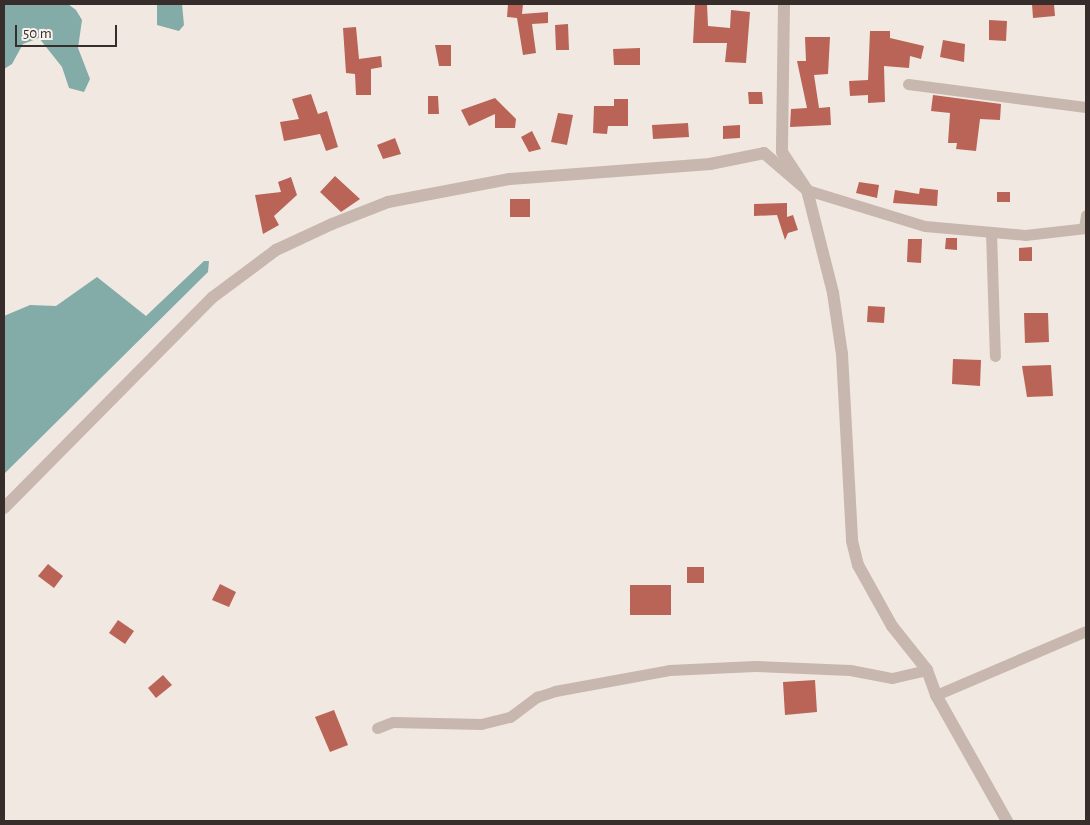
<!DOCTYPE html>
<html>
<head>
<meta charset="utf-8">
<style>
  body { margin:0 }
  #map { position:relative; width:1090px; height:825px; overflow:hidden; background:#f1e8e1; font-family:"Alegreya Sans",sans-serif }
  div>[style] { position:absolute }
  .water>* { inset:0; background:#83aba8 }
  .building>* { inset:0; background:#b96457 }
  .minor>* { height:11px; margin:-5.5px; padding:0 5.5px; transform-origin:5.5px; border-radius:5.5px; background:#c8b7ae }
  .tertiary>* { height:12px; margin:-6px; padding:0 6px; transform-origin:6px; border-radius:6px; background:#c8b7ae }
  span { translate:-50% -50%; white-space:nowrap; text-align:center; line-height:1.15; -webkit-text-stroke:4px #f9f2ed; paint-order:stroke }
  .frame { position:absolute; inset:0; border:5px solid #372e2b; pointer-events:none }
  .scale { position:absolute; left:15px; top:25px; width:102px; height:22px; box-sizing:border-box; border:2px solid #372e2b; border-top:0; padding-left:6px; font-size:15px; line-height:18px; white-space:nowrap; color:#372e2b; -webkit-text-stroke:4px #f9f2ed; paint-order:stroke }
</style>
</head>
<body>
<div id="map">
  <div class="water">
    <i style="clip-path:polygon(4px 4px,68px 4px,76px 10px,82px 20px,78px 48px,90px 79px,84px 92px,69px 88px,62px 67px,39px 38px,23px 44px,12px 64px,4px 69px)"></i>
    <i style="clip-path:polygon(157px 4px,182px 4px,184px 25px,179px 31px,157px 25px)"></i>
    <i style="clip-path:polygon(204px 261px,209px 261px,208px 272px,4px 474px,4px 316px,30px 305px,56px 306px,97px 277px,146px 316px)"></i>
  </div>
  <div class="building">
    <i style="clip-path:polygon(508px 4px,523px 4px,522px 14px,548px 12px,548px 23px,532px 24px,536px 53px,523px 55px,517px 18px,507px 17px)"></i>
    <i style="clip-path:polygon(695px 4px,707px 4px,708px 26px,730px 28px,731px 10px,750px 12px,746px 63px,725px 62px,727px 43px,693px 43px)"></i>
    <i style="clip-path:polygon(1032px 4px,1054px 4px,1055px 16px,1033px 18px)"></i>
    <i style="clip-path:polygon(989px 20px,1007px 21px,1006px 41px,989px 40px)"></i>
    <i style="clip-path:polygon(568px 24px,569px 50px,556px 50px,555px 25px)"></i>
    <i style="clip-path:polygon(356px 27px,359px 59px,381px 56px,382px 67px,371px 69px,371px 95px,356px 95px,355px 74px,346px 73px,343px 28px)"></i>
    <i style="clip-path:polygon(870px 31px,890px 31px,890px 38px,924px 46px,921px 59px,910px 56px,909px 68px,884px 66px,885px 102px,868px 103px,868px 95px,850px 96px,849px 81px,868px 80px)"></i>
    <i style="clip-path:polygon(805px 37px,830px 37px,828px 74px,814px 75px,819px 108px,830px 107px,831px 125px,790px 127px,791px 109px,807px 108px,797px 61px,806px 61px)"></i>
    <i style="clip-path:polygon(943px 40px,965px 44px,964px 62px,940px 57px)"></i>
    <i style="clip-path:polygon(435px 45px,451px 45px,451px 66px,439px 66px)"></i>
    <i style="clip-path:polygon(640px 48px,640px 65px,614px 65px,613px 49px)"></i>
    <i style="clip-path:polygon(748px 92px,762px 92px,763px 104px,749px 104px)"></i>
    <i style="clip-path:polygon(311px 94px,318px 114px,327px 111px,338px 147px,326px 151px,320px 134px,284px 141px,280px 122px,299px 119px,292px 99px)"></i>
    <i style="clip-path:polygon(933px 95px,1001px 104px,1000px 120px,980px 119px,976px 151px,956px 149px,957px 143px,948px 143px,950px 113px,931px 111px)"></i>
    <i style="clip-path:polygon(428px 96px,438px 96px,439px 114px,428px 114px)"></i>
    <i style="clip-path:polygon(495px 98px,516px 119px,515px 128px,495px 128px,495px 114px,469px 126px,461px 110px)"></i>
    <i style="clip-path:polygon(614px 99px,628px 99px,628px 126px,608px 126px,607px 134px,593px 133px,594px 106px,614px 106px)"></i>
    <i style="clip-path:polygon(558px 113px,573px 115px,567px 145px,551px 142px)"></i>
    <i style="clip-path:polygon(688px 123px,689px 137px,653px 139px,652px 125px)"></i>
    <i style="clip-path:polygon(740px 125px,740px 138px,723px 139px,723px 126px)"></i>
    <i style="clip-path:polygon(532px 131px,541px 149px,529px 152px,521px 137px)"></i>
    <i style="clip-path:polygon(395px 138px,401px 154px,383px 159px,377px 145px)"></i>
    <i style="clip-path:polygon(335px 176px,360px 199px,341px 212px,320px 192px)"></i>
    <i style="clip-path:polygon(291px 177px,297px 195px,274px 216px,279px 225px,263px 234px,255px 195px,281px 192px,278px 182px)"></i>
    <i style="clip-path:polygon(859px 182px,879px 185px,877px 198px,856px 193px)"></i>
    <i style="clip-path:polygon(920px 188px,938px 190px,937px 206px,893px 203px,895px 190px,919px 194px)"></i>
    <i style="clip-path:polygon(997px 192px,1010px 192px,1010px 202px,997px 202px)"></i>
    <i style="clip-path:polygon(510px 199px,530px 199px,530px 217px,510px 217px)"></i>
    <i style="clip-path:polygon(787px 203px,787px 217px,793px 215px,798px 230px,788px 233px,785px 240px,777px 215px,754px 216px,754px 204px)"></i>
    <i style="clip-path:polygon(946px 238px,957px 238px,957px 250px,945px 249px)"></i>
    <i style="clip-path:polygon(908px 239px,922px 239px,921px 263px,907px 262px)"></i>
    <i style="clip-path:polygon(1032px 247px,1032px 261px,1019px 261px,1019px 248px)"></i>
    <i style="clip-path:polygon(868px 306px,885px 307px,884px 323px,867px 322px)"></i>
    <i style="clip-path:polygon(1024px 313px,1048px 313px,1049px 342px,1025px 343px)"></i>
    <i style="clip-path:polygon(953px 359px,981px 360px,980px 386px,952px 384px)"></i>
    <i style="clip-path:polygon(1051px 365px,1053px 396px,1027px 397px,1022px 366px)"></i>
    <i style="clip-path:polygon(48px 564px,63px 576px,54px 588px,38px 576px)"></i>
    <i style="clip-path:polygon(687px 567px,704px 567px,704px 583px,687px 583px)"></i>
    <i style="clip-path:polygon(220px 584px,236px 592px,229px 607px,212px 600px)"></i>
    <i style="clip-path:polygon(630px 585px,671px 585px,671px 615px,630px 615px)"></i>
    <i style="clip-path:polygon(118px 620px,134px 631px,125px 644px,109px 633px)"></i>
    <i style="clip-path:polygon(163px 675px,172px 685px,156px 698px,148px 688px)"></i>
    <i style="clip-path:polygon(815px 680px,817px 712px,785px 715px,783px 682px)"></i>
    <i style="clip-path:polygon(334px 710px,348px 745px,330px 752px,315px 717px)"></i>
  </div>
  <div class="minor">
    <i style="left:908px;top:84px;width:179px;rotate:7.4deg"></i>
    <i style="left:807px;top:190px;width:123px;rotate:17deg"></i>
    <i style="left:925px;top:226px;width:100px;rotate:5.1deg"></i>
    <i style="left:1025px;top:235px;width:61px;rotate:-6.5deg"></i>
    <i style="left:1084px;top:228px;width:13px;rotate:-81deg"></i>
    <i style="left:991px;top:232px;width:124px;rotate:88.2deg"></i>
    <i style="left:936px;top:695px;width:163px;rotate:-23.1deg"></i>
    <i style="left:377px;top:728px;width:17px;rotate:-21deg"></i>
    <i style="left:393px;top:722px;width:88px;rotate:1.3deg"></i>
    <i style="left:481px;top:724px;width:30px;rotate:-14deg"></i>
    <i style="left:510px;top:717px;width:34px;rotate:-37deg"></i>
    <i style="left:537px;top:697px;width:19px;rotate:-18deg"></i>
    <i style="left:555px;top:691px;width:116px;rotate:-10.4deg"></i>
    <i style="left:669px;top:670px;width:86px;rotate:-2.7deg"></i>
    <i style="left:755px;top:666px;width:95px;rotate:2.4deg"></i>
    <i style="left:850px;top:670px;width:43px;rotate:10.8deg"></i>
    <i style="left:892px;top:678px;width:36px;rotate:-13deg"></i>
  </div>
  <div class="tertiary">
    <i style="left:784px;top:4px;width:148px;rotate:90.8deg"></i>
    <i style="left:782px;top:152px;width:45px;rotate:56.7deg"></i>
    <i style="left:807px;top:190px;width:106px;rotate:75.8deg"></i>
    <i style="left:833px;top:293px;width:62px;rotate:81.6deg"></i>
    <i style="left:842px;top:354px;width:187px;rotate:86.9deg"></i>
    <i style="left:852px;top:541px;width:25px;rotate:76deg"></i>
    <i style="left:858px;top:565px;width:70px;rotate:60.9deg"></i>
    <i style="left:892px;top:626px;width:56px;rotate:51.5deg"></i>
    <i style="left:927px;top:670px;width:27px;rotate:70deg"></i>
    <i style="left:936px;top:695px;width:145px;rotate:60.6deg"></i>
    <i style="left:4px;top:508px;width:297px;rotate:-45.3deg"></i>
    <i style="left:213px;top:297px;width:79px;rotate:-36.7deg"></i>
    <i style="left:276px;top:250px;width:62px;rotate:-24.9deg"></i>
    <i style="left:332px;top:224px;width:60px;rotate:-21.4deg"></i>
    <i style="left:388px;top:202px;width:124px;rotate:-10.7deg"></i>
    <i style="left:510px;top:179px;width:201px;rotate:-4.3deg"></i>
    <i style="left:710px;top:164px;width:55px;rotate:-11.5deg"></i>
    <i style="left:764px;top:153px;width:57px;rotate:40.7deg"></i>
  </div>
  <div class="frame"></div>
  <div class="scale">50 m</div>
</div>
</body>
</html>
